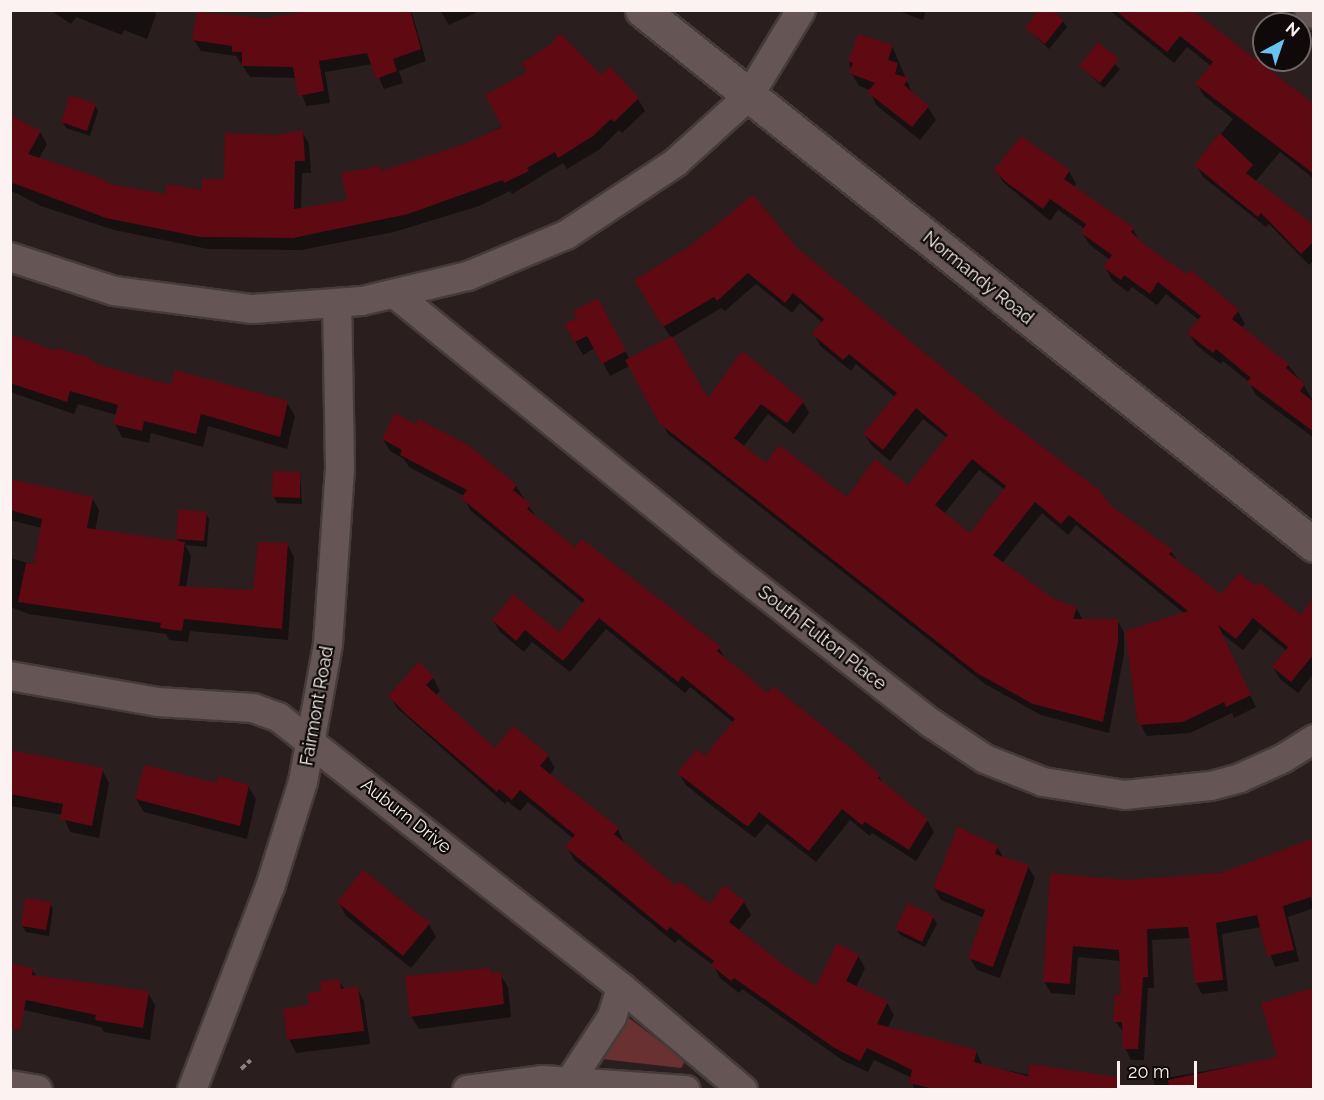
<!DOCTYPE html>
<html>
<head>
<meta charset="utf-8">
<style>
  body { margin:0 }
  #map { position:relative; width:1324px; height:1100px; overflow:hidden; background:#2b1e1e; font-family:Raleway,sans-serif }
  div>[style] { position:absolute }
  .green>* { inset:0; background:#693131 }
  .shadow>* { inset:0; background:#0007 }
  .building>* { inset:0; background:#5f0913 }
  .path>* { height:4px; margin-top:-2px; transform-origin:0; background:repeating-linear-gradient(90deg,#8d8281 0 6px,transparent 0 9px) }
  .roads { filter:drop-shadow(2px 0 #463b3b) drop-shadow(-2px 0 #463b3b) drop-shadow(0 2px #463b3b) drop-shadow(0 -2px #463b3b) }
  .street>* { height:28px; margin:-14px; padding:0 14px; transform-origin:14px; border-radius:14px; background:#655655 }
  .secondary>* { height:33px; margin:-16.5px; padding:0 16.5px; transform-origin:16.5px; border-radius:16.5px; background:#655655 }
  span { translate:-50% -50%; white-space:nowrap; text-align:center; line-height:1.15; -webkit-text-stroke:4.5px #0f0a09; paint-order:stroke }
  .street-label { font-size:18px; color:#fbf2f1 }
  .frame { position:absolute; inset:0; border:12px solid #fbf2f1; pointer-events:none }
  .north { position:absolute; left:1252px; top:12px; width:60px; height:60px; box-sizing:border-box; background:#0f0a09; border:2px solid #6d6766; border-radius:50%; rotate:40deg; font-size:16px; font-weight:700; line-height:24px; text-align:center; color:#fbf2f1 }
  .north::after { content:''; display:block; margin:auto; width:21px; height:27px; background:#69c3f1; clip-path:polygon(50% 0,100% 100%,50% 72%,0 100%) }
  .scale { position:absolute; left:1117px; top:1061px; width:80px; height:27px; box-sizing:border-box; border:3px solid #fbf2f1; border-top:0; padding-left:8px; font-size:18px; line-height:21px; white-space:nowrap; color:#fbf2f1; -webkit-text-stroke:4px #0f0a09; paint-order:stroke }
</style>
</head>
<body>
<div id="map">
  <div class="green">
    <i style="clip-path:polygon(629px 1018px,680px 1057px,684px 1063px,681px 1068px,602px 1059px)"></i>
  </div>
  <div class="shadow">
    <i style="clip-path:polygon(50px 10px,154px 10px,156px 15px,147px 39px,124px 30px,122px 35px,76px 17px,71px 24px)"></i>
    <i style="clip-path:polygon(351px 10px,411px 10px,426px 61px,399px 71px,403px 83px,384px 89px,373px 64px,325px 72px,330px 103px,306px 106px,297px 78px,250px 77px,236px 56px,201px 51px,194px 40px,266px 20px)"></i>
    <i style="clip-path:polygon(440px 10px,482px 10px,449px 25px)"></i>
    <i style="clip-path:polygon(896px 10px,926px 10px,923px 20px)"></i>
    <i style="clip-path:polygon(1109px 10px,1191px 10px,1314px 105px,1314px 179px,1280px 152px,1255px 182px,1314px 227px,1314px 260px,1309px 265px,1269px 224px,1266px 227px,1203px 177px,1196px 165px,1233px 119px,1204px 96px,1197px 84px,1211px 66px,1187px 47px,1174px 63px)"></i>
    <i style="clip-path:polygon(1063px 21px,1067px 27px,1049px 49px,1027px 28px)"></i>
    <i style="clip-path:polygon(892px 46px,913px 95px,928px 107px,936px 120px,920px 140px,876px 105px,870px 90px,859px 86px,851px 72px,849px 60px)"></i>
    <i style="clip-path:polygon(1096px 47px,1120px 69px,1104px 88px,1080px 66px)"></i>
    <i style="clip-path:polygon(601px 77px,638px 99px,645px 111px,622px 133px,619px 130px,600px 149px,567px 169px,563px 163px,512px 194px,510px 191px,479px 206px,394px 232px,301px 250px,208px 249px,114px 230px,41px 206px,10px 190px,10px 116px,40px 132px,47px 144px,39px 159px,107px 185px,167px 196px,203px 191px,225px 181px,275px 136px,302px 132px,309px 144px,311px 173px,302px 173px,301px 210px,348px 201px,380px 168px,382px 172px,463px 146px)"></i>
    <i style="clip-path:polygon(95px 105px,98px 111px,90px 136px,66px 128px,62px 121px)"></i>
    <i style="clip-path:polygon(1022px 138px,1069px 171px,1076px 184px,1074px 187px,1133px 229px,1140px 242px,1238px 311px,1245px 324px,1241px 328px,1288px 365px,1304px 385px,1314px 403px,1314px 438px,1256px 395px,1249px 382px,1223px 361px,1221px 364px,1196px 345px,1189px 333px,1199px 320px,1166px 294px,1157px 305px,1132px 287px,1128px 292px,1112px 280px,1105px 267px,1110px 260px,1090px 245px,1082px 233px,1085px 229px,1058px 210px,1050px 221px,1003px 182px,996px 170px)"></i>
    <i style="clip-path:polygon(evenodd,796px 249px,1110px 507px,1171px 551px,1178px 562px,1221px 597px,1314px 627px,1314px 673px,1298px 693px,1280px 679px,1274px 668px,1287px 651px,1260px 629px,1243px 650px,1221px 633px,1256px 707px,1234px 718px,1232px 713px,1190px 733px,1147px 736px,1140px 724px,1185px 614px,1076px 525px,1068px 535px,1042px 513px,1002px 563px,1053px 601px,1076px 608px,1083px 620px,1117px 620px,1124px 632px,1124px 654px,1109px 733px,1041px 715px,985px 684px,668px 434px,630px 366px,610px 376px,595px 348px,583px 355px,566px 325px,605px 313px,630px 360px,671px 338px,642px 292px,796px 249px,756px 284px,792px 313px,800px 303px,823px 323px,814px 334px,820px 346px,851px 371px,856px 364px,895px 397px,865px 435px,872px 446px,890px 461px,923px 419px,947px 438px,909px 487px,847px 499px,766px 466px,743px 447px,768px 414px,794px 434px,809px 413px,803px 402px,708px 401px,671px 338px,721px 308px,725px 311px,756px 284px,796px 249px,979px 470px,1005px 490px,970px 535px,944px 514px,979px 470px)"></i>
    <i style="clip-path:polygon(10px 337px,98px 367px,172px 386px,287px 403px,295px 416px,287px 449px,208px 426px,203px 447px,151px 433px,149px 443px,122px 437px,115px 424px,117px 415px,78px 404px,74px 414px,10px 392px)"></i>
    <i style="clip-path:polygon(383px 439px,516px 486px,536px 517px,565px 542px,719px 648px,726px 660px,768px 695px,879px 776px,884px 786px,927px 820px,934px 832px,916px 861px,872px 833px,870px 836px,850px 820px,816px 862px,767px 824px,755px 838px,708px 803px,686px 785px,679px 773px,705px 758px,734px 723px,690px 687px,685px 693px,606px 629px,570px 672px,532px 642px,524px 652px,500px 632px,493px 620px,560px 634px,584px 604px,470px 510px,464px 496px,409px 467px,404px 459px,390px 451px)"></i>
    <i style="clip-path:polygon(300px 474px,302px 504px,277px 503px,274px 497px)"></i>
    <i style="clip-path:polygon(10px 480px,92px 498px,99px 510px,95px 531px,180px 543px,177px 539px,206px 513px,209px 519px,207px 547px,185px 545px,191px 556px,186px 588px,254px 592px,288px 545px,294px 557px,288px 640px,190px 631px,188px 642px,169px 640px,166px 634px,29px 614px,10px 607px,10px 558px,35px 565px,42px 528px,10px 520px)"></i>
    <i style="clip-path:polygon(433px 678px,440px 691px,436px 695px,495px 750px,548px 756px,555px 768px,549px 776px,618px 829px,624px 843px,676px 888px,710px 906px,744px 902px,751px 915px,738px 931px,788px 969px,817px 988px,858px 956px,865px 968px,856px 987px,887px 1003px,894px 1015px,887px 1029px,976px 1051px,983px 1066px,1085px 1085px,1084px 1090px,914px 1090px,912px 1078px,874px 1060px,868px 1072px,842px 1060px,742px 989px,739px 993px,720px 978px,713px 965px,678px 939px,675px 943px,574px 860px,567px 847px,574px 839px,528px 802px,520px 811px,507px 801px,505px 804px,397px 708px,390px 696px)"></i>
    <i style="clip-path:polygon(10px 752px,102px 770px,109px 783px,99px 838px,70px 832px,63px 815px,10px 806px)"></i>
    <i style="clip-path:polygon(218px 785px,248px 786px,256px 799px,247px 839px,144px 812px,136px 799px)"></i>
    <i style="clip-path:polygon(997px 847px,1004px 858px,1028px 866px,1035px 878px,1000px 978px,977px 970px,970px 958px,984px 918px,941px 900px,934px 888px)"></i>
    <i style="clip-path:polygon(1299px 861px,1314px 908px,1288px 917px,1299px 961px,1275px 967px,1261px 927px,1222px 934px,1228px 991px,1202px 994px,1196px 983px,1191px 938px,1152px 940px,1154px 988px,1148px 988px,1144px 1060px,1131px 1060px,1125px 1048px,1124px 1033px,1115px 1021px,1123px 996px,1121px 961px,1078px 957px,1075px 995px,1051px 993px,1044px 982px,1052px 874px,1125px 881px,1187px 878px)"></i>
    <i style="clip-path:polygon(339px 902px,429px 924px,436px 937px,411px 968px,346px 916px)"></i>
    <i style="clip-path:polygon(50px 903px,53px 909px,49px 936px,26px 932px,22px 926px)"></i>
    <i style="clip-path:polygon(933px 917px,937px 924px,925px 947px,900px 935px,897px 929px)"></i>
    <i style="clip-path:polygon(32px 969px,37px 977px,148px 993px,155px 1005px,150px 1040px,104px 1032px,101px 1027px,10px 1007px)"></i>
    <i style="clip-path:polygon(489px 969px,492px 975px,500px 974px,508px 987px,511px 1017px,419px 1029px,411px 1016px)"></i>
    <i style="clip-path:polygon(339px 981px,345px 990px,357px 988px,364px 1001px,370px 1044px,296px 1053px,289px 1039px,323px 992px)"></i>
    <i style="clip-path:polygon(1314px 990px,1314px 1090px,1155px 1090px,1154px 1080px,1279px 1058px)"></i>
  </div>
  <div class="building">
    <i style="clip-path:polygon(314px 10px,410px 10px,421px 49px,393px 59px,397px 71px,376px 79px,367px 53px,319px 61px,324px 91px,298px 96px,293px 67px,242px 66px,242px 52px,232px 52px,232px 46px,192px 40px,197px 12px,266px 18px)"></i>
    <i style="clip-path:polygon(1039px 10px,1052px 10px,1064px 20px,1045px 44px,1025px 28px)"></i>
    <i style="clip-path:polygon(1115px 10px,1192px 10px,1314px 104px,1314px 174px,1195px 84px,1213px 62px,1180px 36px,1167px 52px)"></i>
    <i style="clip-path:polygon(560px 33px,601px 75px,610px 66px,639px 98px,614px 122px,611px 119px,593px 136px,558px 158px,555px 152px,527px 168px,529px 171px,504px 183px,503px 180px,408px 214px,293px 238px,200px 237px,106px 218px,13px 183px,10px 188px,10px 115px,41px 131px,28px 154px,106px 180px,105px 183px,165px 194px,167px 184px,202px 190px,202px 179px,224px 179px,225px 133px,275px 135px,303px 130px,305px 161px,295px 161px,294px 209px,347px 200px,341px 173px,380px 166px,381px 171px,462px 145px,502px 127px,485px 95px,527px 72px,522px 63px,551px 44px)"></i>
    <i style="clip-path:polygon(858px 34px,893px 45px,888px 60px,898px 63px,895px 74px,909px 78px,904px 85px,929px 106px,912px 127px,867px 92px,875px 83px,849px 73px,853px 63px,848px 61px)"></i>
    <i style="clip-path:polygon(1098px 42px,1119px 59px,1100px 83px,1079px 66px)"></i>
    <i style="clip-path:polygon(70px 95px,96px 104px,87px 131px,61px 122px)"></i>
    <i style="clip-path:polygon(1220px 133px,1253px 165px,1246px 173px,1314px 225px,1314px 241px,1301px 254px,1261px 213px,1258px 217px,1194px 165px)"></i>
    <i style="clip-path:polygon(1021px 136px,1070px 170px,1064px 179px,1134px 228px,1131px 232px,1148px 247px,1187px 274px,1191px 270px,1239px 310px,1232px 319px,1289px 364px,1286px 368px,1305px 384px,1300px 391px,1314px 402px,1314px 432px,1247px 382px,1251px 378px,1216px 349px,1213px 353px,1187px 333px,1201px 316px,1158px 282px,1150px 294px,1124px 275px,1121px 280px,1103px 267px,1112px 255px,1081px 233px,1086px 224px,1050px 199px,1043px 209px,1006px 182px,994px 170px)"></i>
    <i style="clip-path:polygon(evenodd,753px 195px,797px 248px,994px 410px,1099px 490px,1111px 506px,1173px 550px,1169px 554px,1221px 594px,1239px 573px,1256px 586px,1259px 582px,1301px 615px,1314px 596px,1314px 654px,1291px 682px,1272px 667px,1288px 647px,1253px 618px,1236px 639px,1218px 625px,1251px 695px,1226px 707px,1224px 702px,1183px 722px,1138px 725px,1125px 631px,1188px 611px,1069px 515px,1061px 524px,1035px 502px,993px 555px,1054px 599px,1077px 607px,1073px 619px,1118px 619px,1118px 642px,1103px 722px,1033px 704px,977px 673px,659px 423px,625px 360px,672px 336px,708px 398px,742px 351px,804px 401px,787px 423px,761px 404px,734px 438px,766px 463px,779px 445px,847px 497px,875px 459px,908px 485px,948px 435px,916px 408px,883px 450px,863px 434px,897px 393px,849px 354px,843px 360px,812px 334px,824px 319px,793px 293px,785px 303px,748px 273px,717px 301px,714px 297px,663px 327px,634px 280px,690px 246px,753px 195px,972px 459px,1006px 486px,970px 533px,935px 505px,972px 459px)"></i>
    <i style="clip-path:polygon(598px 298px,626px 351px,602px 364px,587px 336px,575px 342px,564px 324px,577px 318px,573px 311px)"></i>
    <i style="clip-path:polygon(10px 334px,56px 351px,57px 348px,87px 357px,99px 365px,171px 385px,175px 370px,288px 401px,280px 437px,201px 414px,196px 434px,144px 421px,142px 431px,113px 424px,118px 405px,70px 391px,67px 402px,10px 383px)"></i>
    <i style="clip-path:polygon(395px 413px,416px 424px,418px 419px,468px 445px,517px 485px,513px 490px,531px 504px,527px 509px,566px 540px,575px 547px,582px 539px,721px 647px,717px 651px,768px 693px,773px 686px,849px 747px,880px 775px,878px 778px,928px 819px,909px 850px,865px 822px,862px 825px,842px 809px,809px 851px,759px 812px,748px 827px,677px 773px,697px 749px,705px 756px,735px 719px,682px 676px,678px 682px,599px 618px,563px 661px,525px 630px,516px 641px,492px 620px,513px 594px,559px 632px,585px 600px,461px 498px,467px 490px,400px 455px,402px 450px,382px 439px)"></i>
    <i style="clip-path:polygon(273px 471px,300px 472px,300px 498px,272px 497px)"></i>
    <i style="clip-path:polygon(10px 479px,93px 497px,87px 528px,185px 542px,179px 586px,253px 590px,258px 542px,288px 543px,282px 629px,184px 619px,182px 631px,160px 628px,161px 623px,18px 602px,26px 563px,34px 564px,42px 519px,10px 510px)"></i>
    <i style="clip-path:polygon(178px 509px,207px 512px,204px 541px,176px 539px)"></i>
    <i style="clip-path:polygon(419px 662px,434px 677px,426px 685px,495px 748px,513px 726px,549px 755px,540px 766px,619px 828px,614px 834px,676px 886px,679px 881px,710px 904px,724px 885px,745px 901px,729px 922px,788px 968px,816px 986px,837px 943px,859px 955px,846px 981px,888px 1001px,877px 1024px,977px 1050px,974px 1062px,1028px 1076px,1030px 1064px,1117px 1077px,1116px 1089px,934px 1089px,909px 1083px,912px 1070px,867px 1048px,860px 1061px,833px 1047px,734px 978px,731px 981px,711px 965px,714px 961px,670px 927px,667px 931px,565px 847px,575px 835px,520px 790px,512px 800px,499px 789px,497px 792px,407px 715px,388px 696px)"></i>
    <i style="clip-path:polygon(10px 750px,103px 768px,92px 826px,60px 819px,63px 804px,10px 794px)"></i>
    <i style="clip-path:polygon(144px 765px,217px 783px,218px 776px,249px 785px,240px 826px,135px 799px)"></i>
    <i style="clip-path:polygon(958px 827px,998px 846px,995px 854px,1029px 865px,993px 967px,968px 958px,985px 910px,933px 888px)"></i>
    <i style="clip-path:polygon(1314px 838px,1314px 896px,1283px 906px,1294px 950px,1267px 956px,1257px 915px,1216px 923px,1223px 980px,1195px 983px,1188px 927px,1147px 929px,1148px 977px,1143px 977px,1138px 1049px,1123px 1049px,1122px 1022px,1113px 1022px,1115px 994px,1121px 995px,1119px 950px,1073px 946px,1070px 984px,1043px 982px,1050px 873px,1125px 880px,1221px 873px)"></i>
    <i style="clip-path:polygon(363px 870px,430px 923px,403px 956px,337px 902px)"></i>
    <i style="clip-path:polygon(25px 898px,51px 902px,46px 930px,21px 926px)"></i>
    <i style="clip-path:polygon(908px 903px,934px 916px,922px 942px,895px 929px)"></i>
    <i style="clip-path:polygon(10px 963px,33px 968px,32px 975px,149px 991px,143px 1028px,95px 1020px,96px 1015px,26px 1000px,20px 1030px,10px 1029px)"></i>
    <i style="clip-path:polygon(490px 968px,491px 973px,501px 972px,504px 1004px,410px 1017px,405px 976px)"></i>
    <i style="clip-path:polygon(340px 979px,341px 989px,358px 986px,364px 1031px,287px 1040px,283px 1009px,309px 1005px,307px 993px,321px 991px,320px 982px)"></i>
    <i style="clip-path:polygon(1314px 988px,1314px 1089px,1169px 1089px,1168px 1080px,1277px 1057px,1261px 1003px)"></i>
  </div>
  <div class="path">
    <i style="left:241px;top:1069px;width:13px;rotate:-42deg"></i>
  </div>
  <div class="roads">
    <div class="street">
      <i style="left:1309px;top:10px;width:6px;rotate:39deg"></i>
      <i style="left:10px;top:257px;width:109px;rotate:18.1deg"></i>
      <i style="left:114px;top:291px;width:140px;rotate:7.4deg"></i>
      <i style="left:253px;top:309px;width:109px;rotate:-4.2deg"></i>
      <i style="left:362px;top:301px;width:109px;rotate:-13.3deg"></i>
      <i style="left:468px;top:276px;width:106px;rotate:-22.7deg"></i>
      <i style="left:566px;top:235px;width:131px;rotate:-33.4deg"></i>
      <i style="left:675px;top:163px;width:100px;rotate:-42.2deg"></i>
      <i style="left:749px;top:96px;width:100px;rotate:-58.8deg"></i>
      <i style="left:395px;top:294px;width:422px;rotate:39.1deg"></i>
      <i style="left:722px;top:560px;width:265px;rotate:38deg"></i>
      <i style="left:931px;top:723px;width:65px;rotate:33.7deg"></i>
      <i style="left:985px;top:759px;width:62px;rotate:21.6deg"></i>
      <i style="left:1043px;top:782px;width:83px;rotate:9deg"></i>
      <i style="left:1125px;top:795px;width:86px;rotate:-6deg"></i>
      <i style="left:1211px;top:786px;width:30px;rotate:-15deg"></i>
      <i style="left:1240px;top:778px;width:48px;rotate:-24.4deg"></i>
      <i style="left:1284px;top:758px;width:36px;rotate:-32deg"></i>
      <i style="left:10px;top:676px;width:150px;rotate:10deg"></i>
      <i style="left:158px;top:702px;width:95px;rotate:3.6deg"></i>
      <i style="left:253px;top:708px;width:27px;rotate:20deg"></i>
      <i style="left:278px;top:717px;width:437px;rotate:38.2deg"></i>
      <i style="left:621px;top:987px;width:160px;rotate:40.2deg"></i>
      <i style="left:570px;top:1081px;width:77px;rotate:-56.7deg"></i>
      <i style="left:612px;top:1017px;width:31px;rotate:-73deg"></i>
      <i style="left:10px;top:1085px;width:28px;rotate:10deg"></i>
      <i style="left:192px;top:1090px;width:217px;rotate:-69deg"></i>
      <i style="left:270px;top:887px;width:110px;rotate:-72.6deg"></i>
      <i style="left:303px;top:782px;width:140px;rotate:-79.7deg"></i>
      <i style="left:328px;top:644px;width:176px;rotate:-86.1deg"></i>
      <i style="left:340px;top:468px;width:164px;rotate:-91deg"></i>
      <i style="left:467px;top:1090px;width:77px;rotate:-7.5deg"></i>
      <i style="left:543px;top:1080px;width:143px;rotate:4deg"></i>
    </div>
    <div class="secondary">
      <i style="left:642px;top:10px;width:859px;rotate:38.52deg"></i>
    </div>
  </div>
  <div class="street-label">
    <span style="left:978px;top:278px;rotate:39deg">Normandy Road</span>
    <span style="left:822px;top:638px;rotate:38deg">South Fulton Place</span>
    <span style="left:317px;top:706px;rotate:-80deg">Fairmont Road</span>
    <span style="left:406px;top:816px;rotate:38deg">Auburn Drive</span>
  </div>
  <div class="frame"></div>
  <div class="north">N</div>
  <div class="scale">20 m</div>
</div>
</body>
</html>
